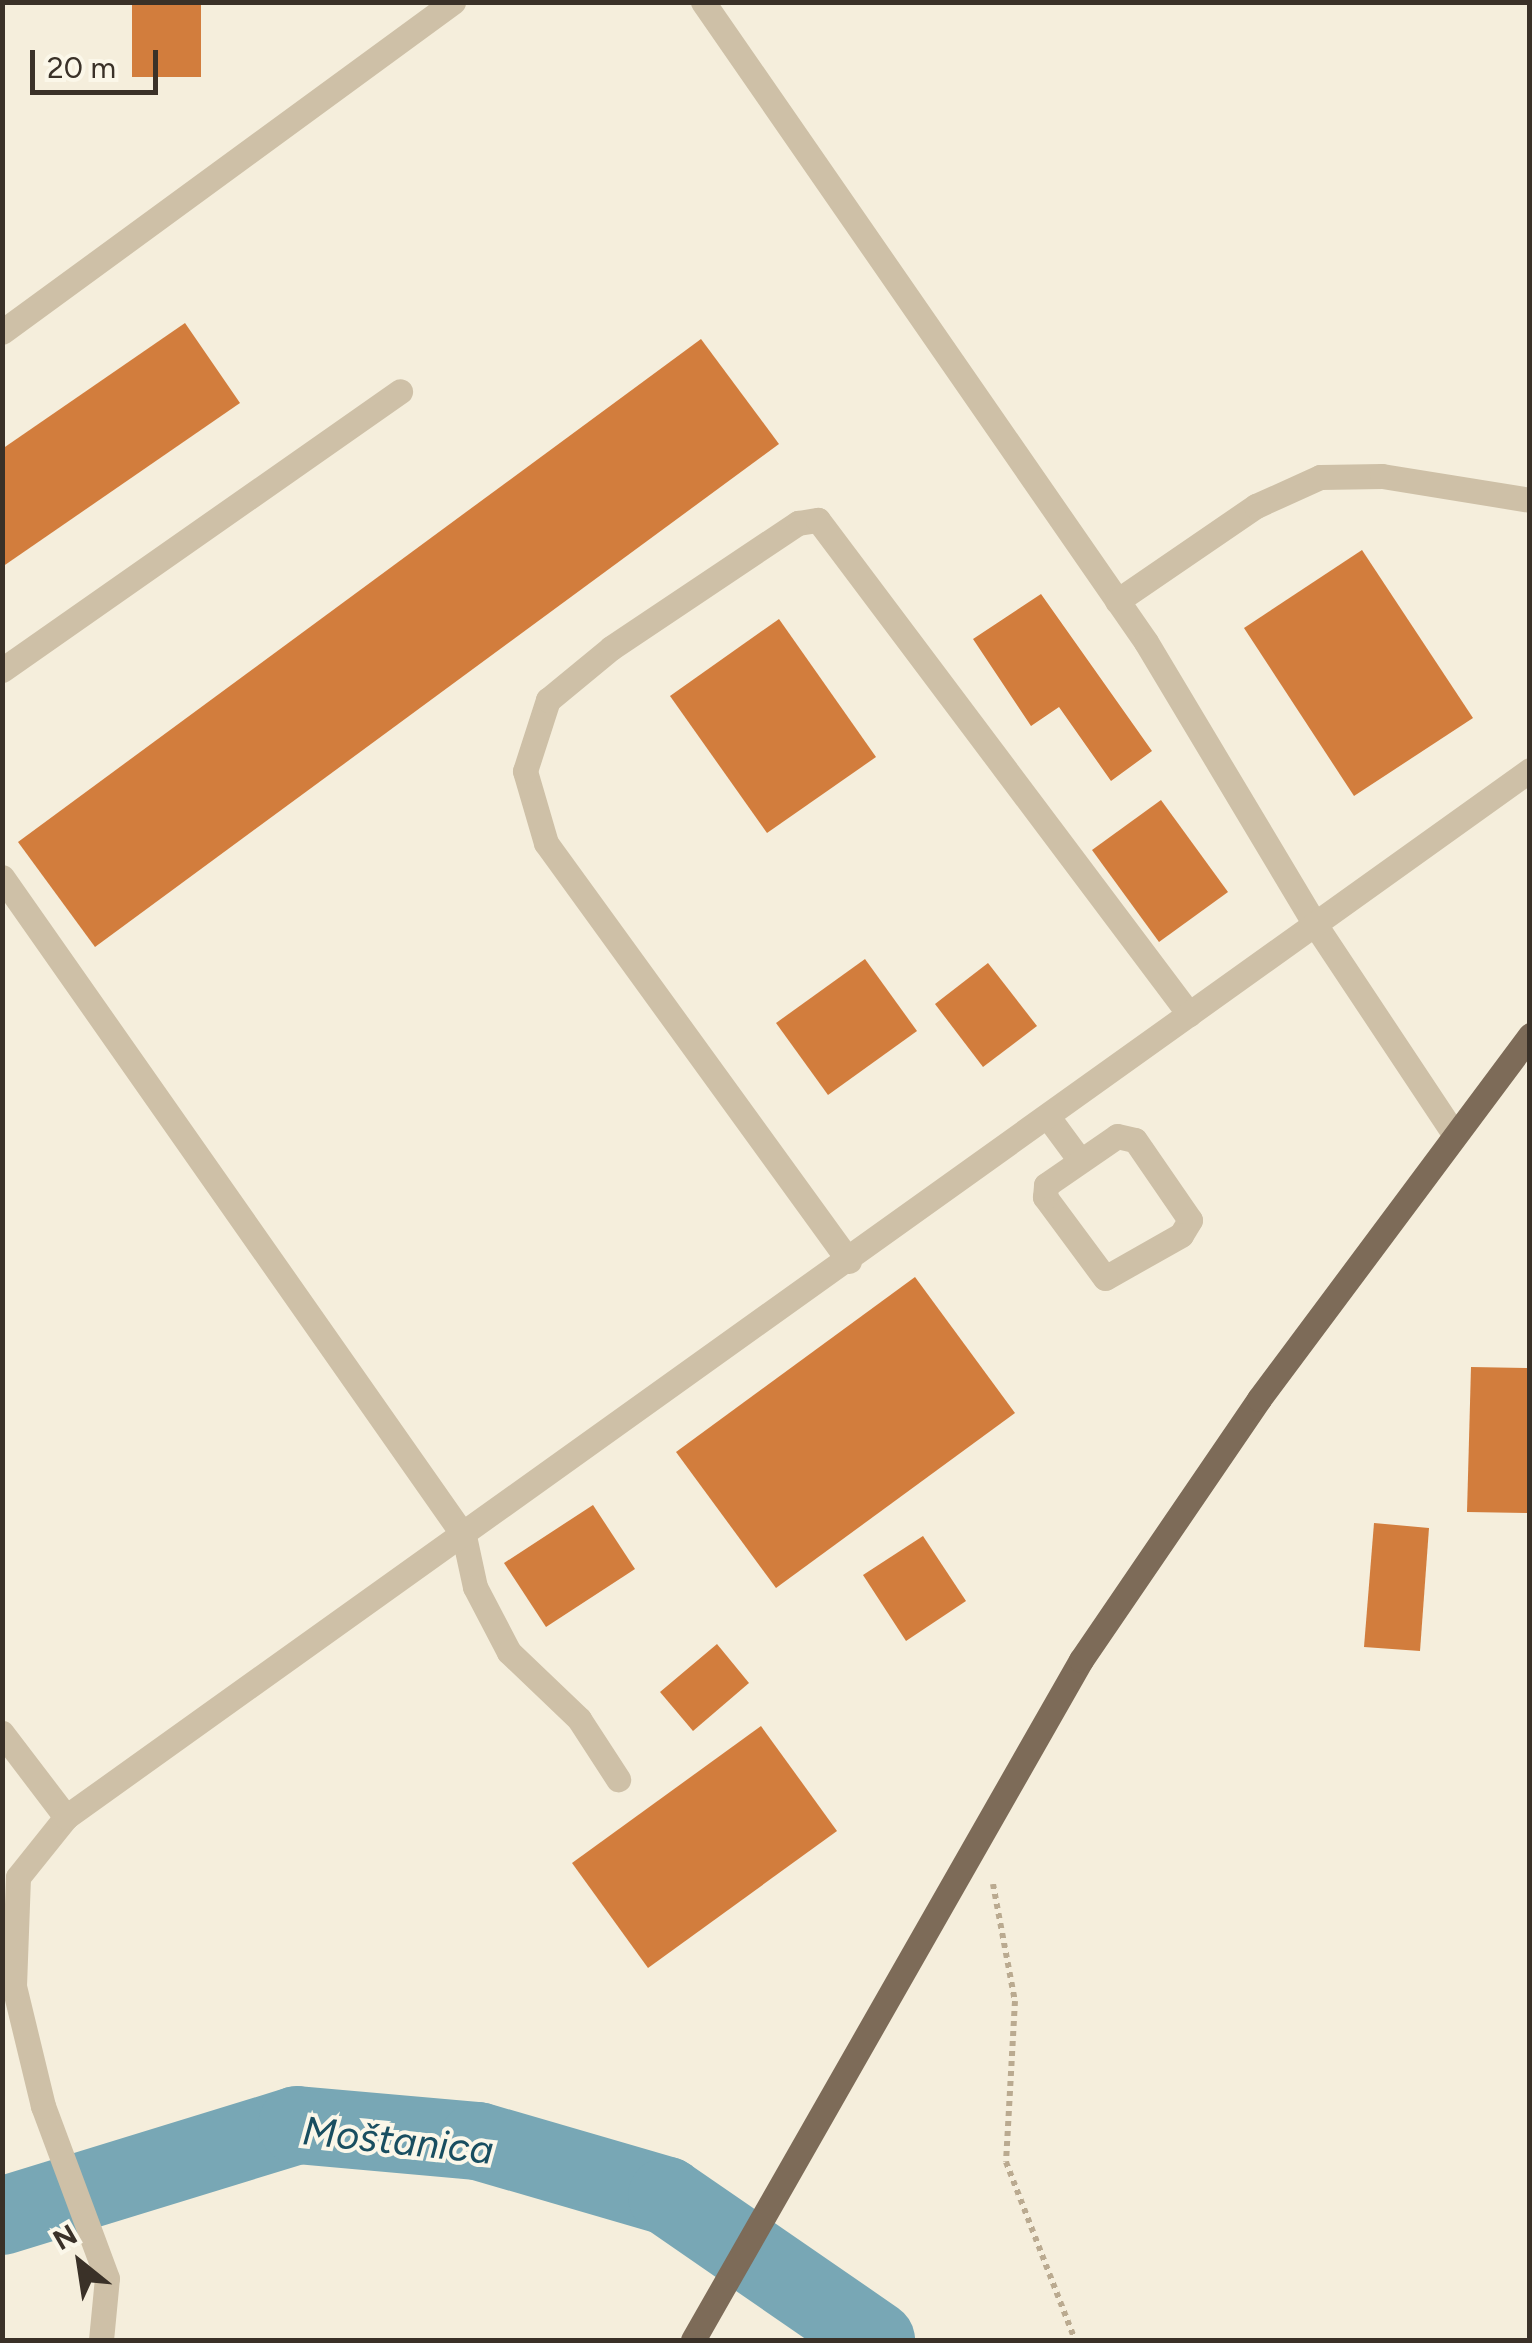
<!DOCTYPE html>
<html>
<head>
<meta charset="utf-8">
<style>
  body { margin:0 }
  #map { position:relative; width:1532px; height:2343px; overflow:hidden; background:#f5eedc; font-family:Figtree,sans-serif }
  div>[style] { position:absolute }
  .river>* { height:78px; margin:-39px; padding:0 39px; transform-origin:39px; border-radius:39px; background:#78a7b5 }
  .building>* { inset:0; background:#d27d3d }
  .path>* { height:6px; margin-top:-3px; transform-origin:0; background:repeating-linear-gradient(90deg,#baaa90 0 5px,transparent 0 10px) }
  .lane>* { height:25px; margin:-12.5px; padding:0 12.5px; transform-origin:12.5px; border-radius:12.5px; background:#cec0a7 }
  .street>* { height:25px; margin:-12.5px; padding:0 12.5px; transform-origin:12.5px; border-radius:12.5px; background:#cec0a7 }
  .primary>* { height:25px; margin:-12.5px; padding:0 12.5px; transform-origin:12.5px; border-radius:12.5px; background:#7d6b58 }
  span { translate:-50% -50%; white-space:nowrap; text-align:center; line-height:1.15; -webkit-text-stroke:8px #fbf7e9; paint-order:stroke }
  .water-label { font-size:40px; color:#194e60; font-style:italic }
  .frame { position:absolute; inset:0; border:5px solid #3a3128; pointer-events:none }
  .north { position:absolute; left:30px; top:2213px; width:100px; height:100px; -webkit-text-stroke:8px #fbf7e9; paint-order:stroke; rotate:330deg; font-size:28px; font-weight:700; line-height:40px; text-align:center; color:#3a3128 }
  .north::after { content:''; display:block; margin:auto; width:35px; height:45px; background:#3a3128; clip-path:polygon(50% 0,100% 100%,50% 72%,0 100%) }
  .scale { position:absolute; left:30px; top:50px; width:128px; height:45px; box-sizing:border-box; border:5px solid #3a3128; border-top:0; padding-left:12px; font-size:30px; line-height:35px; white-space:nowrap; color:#3a3128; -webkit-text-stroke:8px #fbf7e9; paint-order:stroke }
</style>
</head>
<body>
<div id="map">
  <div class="river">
    <i style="left:2px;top:2216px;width:309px;rotate:-17.1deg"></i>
    <i style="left:297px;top:2125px;width:182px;rotate:5.1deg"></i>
    <i style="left:478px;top:2141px;width:197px;rotate:16.2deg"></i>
    <i style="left:667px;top:2196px;width:254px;rotate:34.6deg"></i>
  </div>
  <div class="building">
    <i style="clip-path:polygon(132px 2px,201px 2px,201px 77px,132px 77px)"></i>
    <i style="clip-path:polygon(185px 323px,240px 403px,2px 567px,2px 449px)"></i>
    <i style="clip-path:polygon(701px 339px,779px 444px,95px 947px,18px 842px)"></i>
    <i style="clip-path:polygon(1362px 550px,1473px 718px,1354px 796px,1244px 628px)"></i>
    <i style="clip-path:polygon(1041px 594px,1152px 751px,1111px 781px,1059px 707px,1031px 726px,973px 639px)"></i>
    <i style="clip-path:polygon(779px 619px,876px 757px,767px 833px,670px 696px)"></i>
    <i style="clip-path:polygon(1161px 800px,1228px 892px,1159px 942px,1092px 850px)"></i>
    <i style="clip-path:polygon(865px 959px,917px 1031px,828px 1095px,776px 1023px)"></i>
    <i style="clip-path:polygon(988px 963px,1037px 1026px,983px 1067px,935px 1004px)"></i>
    <i style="clip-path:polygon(915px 1277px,1015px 1413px,776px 1588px,676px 1452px)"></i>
    <i style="clip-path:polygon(1471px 1367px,1530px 1368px,1530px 1513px,1467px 1512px)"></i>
    <i style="clip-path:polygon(593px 1505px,635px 1569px,546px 1627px,504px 1563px)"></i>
    <i style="clip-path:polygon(1374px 1523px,1429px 1528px,1420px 1651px,1364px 1647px)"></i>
    <i style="clip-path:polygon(923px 1536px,966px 1601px,906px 1641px,863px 1575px)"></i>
    <i style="clip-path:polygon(717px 1644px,749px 1683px,693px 1731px,660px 1692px)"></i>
    <i style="clip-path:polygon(761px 1726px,837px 1831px,648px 1968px,572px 1863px)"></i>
  </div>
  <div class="path">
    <i style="left:993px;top:1884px;width:119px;rotate:79.4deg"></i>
    <i style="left:1015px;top:2001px;width:161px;rotate:93.2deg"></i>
    <i style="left:1006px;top:2162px;width:191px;rotate:68.8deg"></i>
  </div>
  <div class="lane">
    <i style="left:703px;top:2px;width:778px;rotate:55.31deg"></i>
    <i style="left:1146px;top:642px;width:327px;rotate:59.1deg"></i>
    <i style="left:1117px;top:601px;width:168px;rotate:-34.4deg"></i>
    <i style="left:1256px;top:506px;width:70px;rotate:-24.4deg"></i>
    <i style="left:1320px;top:477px;width:62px;rotate:-0.9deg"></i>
    <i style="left:1382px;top:476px;width:150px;rotate:9.2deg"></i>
    <i style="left:2px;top:670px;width:486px;rotate:-35deg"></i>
    <i style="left:2px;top:877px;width:805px;rotate:54.97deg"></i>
    <i style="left:464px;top:1536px;width:52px;rotate:77.8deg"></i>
    <i style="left:475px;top:1587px;width:73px;rotate:62.4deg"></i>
    <i style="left:509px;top:1652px;width:97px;rotate:43.7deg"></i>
    <i style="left:579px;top:1719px;width:72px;rotate:57deg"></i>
    <i style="left:1048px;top:1117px;width:52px;rotate:53.6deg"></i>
    <i style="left:1117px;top:1136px;width:18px;rotate:13deg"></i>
    <i style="left:1135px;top:1140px;width:97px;rotate:55.5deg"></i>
    <i style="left:1190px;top:1220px;width:17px;rotate:121deg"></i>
    <i style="left:1181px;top:1235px;width:87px;rotate:150.5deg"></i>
    <i style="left:1105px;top:1278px;width:101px;rotate:-126.5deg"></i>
    <i style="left:1045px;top:1197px;width:12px;rotate:-85deg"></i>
    <i style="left:1046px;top:1185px;width:86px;rotate:-34.6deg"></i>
    <i style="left:849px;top:1261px;width:516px;rotate:-125.94deg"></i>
    <i style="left:546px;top:843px;width:75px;rotate:-106.3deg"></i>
    <i style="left:525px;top:771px;width:75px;rotate:-72.1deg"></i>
    <i style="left:548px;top:700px;width:82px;rotate:-39.5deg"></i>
    <i style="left:611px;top:648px;width:225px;rotate:-33.8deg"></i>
    <i style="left:798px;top:523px;width:20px;rotate:-9deg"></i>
    <i style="left:818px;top:520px;width:618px;rotate:53.09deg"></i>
    <i style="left:2px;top:1733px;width:106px;rotate:52.7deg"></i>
  </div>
  <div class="street">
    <i style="left:2px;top:332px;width:559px;rotate:-36.19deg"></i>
    <i style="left:1314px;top:923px;width:251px;rotate:56.4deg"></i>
    <i style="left:101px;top:2340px;width:62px;rotate:-84.5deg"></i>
    <i style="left:107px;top:2278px;width:184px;rotate:-110.4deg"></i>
    <i style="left:43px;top:2106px;width:123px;rotate:-103.6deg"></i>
    <i style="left:14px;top:1986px;width:109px;rotate:-87.9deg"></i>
    <i style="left:18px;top:1877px;width:77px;rotate:-51.3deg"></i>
    <i style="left:66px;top:1817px;width:1800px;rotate:-35.57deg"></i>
  </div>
  <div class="primary">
    <i style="left:693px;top:2340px;width:783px;rotate:-60.29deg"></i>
    <i style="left:1081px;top:1660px;width:316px;rotate:-55.7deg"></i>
    <i style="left:1259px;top:1399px;width:454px;rotate:-53.3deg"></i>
  </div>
  <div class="water-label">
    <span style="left:398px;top:2140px;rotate:6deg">Moštanica</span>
  </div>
  <div class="frame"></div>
  <div class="north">N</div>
  <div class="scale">20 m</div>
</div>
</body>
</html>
